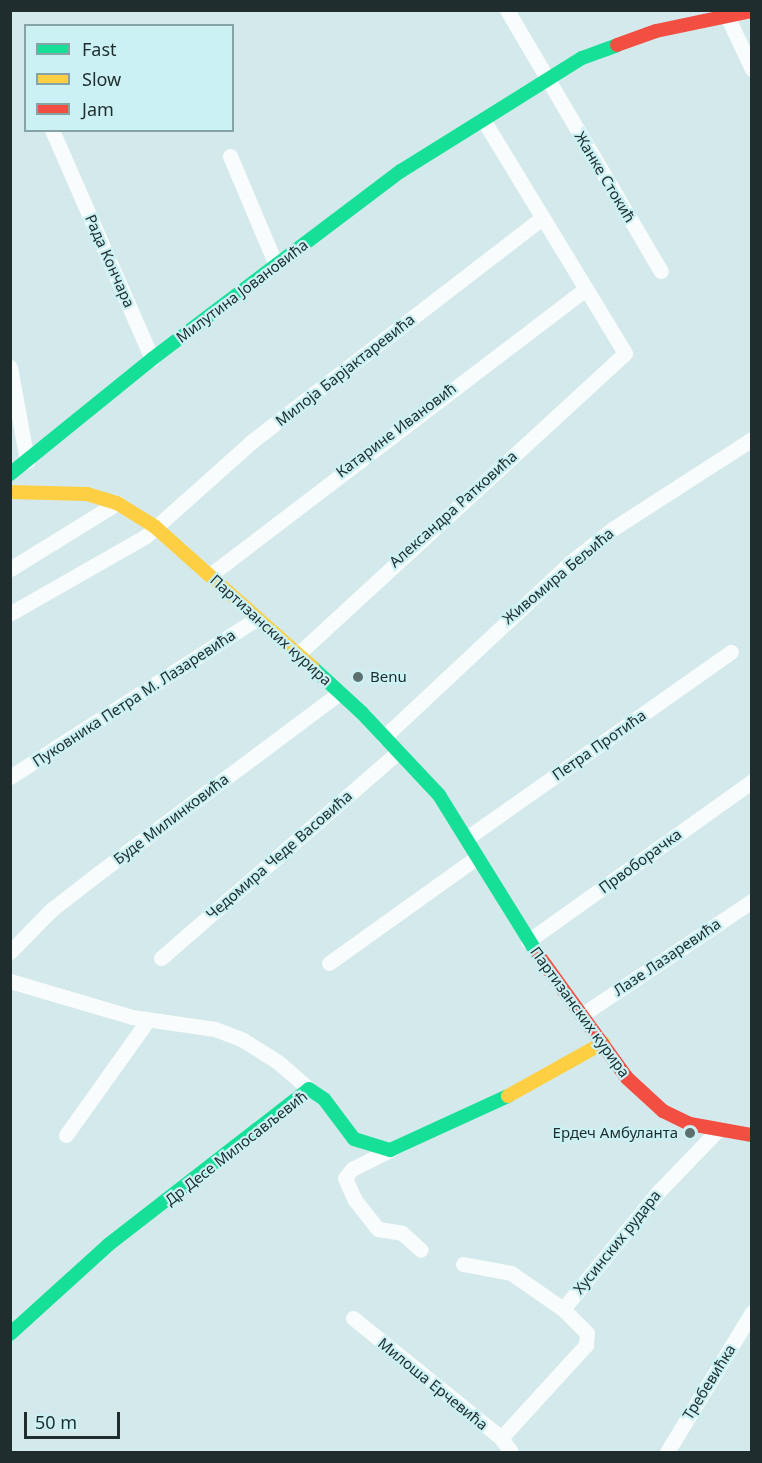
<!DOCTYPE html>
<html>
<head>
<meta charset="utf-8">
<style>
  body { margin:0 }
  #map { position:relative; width:762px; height:1463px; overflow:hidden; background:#d4e9eb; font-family:"Noto Sans",sans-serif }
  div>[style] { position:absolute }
  .street>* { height:15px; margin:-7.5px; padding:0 7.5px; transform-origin:7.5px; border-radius:7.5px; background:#f9fcfc }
  .fast>* { height:14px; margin:-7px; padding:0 7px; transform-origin:7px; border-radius:7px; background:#16e098 }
  .slow>* { height:14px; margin:-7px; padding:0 7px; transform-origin:7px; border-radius:7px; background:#ffcf43 }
  .jam>* { height:14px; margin:-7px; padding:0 7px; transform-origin:7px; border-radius:7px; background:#f24e42 }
  .dots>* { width:16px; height:16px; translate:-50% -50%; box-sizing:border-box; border:3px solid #cbf1f4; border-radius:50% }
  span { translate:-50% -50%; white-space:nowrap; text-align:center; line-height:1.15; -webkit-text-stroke:4.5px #cbf1f4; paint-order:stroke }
  .street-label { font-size:15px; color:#1f2d2e }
  .poi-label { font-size:15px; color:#1f2d2e }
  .left { translate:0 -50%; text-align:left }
  .right { translate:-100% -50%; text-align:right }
  .frame { position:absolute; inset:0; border:12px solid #1f2d2e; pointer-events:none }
  .legend { position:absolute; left:24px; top:24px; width:210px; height:108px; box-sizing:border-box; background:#cbf1f4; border:2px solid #86a3a5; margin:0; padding:8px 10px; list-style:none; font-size:18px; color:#1f2d2e }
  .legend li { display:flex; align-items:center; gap:12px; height:30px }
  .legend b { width:30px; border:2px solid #86a3a5 }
  .scale { position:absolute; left:24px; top:1412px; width:96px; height:27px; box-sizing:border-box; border:3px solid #1f2d2e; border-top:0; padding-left:8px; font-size:18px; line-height:21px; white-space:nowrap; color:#1f2d2e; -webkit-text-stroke:4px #cbf1f4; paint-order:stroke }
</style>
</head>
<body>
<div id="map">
  <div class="street">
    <i style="left:507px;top:10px;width:303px;rotate:59.5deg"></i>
    <i style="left:727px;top:16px;width:59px;rotate:64.7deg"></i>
    <i style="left:52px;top:130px;width:250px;rotate:66.4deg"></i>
    <i style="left:230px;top:156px;width:118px;rotate:67.1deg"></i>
    <i style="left:10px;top:367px;width:96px;rotate:79.7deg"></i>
    <i style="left:10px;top:569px;width:126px;rotate:-31.7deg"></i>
    <i style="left:210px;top:575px;width:472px;rotate:-37.3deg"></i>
    <i style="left:11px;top:613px;width:155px;rotate:-29.7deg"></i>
    <i style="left:146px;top:536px;width:141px;rotate:-41.8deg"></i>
    <i style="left:251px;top:442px;width:366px;rotate:-37.6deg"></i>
    <i style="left:298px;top:654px;width:444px;rotate:-42.6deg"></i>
    <i style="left:625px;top:353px;width:271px;rotate:-121.3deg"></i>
    <i style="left:384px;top:737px;width:256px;rotate:-43.1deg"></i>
    <i style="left:571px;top:562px;width:55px;rotate:-38.3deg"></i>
    <i style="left:614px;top:528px;width:164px;rotate:-32.8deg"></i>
    <i style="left:10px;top:777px;width:292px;rotate:-32.7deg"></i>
    <i style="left:467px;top:838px;width:323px;rotate:-35.2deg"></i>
    <i style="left:528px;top:941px;width:275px;rotate:-35.5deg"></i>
    <i style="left:10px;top:952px;width:59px;rotate:-45.7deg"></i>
    <i style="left:51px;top:910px;width:62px;rotate:-37.8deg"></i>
    <i style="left:100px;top:872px;width:299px;rotate:-36.8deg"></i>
    <i style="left:161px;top:958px;width:314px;rotate:-41deg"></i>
    <i style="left:329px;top:963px;width:182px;rotate:-35.6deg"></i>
    <i style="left:10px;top:981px;width:127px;rotate:16.4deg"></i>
    <i style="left:132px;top:1017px;width:84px;rotate:8.2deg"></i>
    <i style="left:215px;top:1029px;width:30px;rotate:21deg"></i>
    <i style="left:243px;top:1040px;width:41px;rotate:32.2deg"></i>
    <i style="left:278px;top:1062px;width:41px;rotate:41.1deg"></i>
    <i style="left:583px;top:1014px;width:203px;rotate:-33.8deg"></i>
    <i style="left:66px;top:1135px;width:141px;rotate:-54.5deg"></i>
    <i style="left:390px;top:1150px;width:42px;rotate:153.4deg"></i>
    <i style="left:352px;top:1169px;width:11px;rotate:128deg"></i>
    <i style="left:345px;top:1178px;width:24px;rotate:66deg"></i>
    <i style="left:355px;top:1200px;width:37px;rotate:52deg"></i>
    <i style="left:378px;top:1229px;width:24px;rotate:9deg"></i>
    <i style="left:402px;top:1233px;width:25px;rotate:42deg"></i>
    <i style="left:463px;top:1264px;width:49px;rotate:10.6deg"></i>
    <i style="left:511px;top:1273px;width:63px;rotate:34.7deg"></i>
    <i style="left:353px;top:1318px;width:191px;rotate:39deg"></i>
    <i style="left:501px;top:1438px;width:17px;rotate:54deg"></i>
    <i style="left:501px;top:1438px;width:126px;rotate:-47.6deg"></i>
    <i style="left:586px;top:1345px;width:12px;rotate:-85deg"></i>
    <i style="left:587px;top:1333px;width:34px;rotate:-135deg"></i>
    <i style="left:563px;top:1309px;width:152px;rotate:-50.9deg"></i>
    <i style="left:659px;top:1191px;width:85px;rotate:-46deg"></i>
    <i style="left:667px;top:1452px;width:164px;rotate:-58.7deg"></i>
  </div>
  <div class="fast">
    <i style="left:10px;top:474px;width:183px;rotate:-39deg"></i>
    <i style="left:152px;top:359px;width:312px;rotate:-37.1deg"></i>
    <i style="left:401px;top:171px;width:213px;rotate:-32deg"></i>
    <i style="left:582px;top:58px;width:37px;rotate:-20deg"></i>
    <i style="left:312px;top:667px;width:68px;rotate:42.6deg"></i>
    <i style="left:362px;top:713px;width:112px;rotate:46.8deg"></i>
    <i style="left:439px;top:795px;width:190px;rotate:58.2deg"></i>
    <i style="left:10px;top:1334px;width:132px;rotate:-42.2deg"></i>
    <i style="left:108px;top:1245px;width:254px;rotate:-37.8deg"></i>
    <i style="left:309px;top:1089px;width:18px;rotate:34deg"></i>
    <i style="left:324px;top:1099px;width:50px;rotate:53.1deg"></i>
    <i style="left:354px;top:1139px;width:38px;rotate:17deg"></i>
    <i style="left:390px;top:1150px;width:130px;rotate:-24.6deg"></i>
  </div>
  <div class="slow">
    <i style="left:10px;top:492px;width:77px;rotate:1.5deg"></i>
    <i style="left:87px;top:494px;width:31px;rotate:17deg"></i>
    <i style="left:117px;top:503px;width:44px;rotate:31.9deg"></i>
    <i style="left:154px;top:526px;width:212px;rotate:41.7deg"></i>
    <i style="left:508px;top:1096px;width:109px;rotate:-29.2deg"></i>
  </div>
  <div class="jam">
    <i style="left:617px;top:45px;width:41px;rotate:-19.7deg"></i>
    <i style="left:656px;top:31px;width:98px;rotate:-11.8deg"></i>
    <i style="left:539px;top:956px;width:150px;rotate:54.2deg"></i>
    <i style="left:627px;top:1078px;width:49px;rotate:42.5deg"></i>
    <i style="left:663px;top:1111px;width:30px;rotate:26deg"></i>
    <i style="left:690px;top:1124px;width:63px;rotate:10.1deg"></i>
  </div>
  <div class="dots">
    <i style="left:358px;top:677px;background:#5e6f70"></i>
    <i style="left:690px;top:1133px;background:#5e6f70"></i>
  </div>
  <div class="street-label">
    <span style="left:605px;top:177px;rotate:59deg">Жанке Стокић</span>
    <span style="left:110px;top:261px;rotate:66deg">Рада Кончара</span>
    <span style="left:242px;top:291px;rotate:-37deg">Милутина Јовановића</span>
    <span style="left:345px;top:370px;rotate:-38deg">Милоја Барјактаревића</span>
    <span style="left:396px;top:430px;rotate:-37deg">Катарине Ивановић</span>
    <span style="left:453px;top:509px;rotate:-42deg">Александра Ратковића</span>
    <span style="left:558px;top:576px;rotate:-40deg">Живомира Бељића</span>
    <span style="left:271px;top:630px;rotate:42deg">Партизанских курира</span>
    <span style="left:134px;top:698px;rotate:-33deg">Пуковника Петра М. Лазаревића</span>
    <span style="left:599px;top:745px;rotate:-35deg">Петра Протића</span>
    <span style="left:171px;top:819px;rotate:-37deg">Буде Милинковића</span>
    <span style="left:279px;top:855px;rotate:-41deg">Чедомира Чеде Васовића</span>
    <span style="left:640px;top:861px;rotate:-36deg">Првоборачка</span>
    <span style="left:667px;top:957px;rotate:-34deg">Лазе Лазаревића</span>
    <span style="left:580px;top:1012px;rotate:54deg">Партизанских курира</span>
    <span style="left:236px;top:1148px;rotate:-38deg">Др Десе Милосављевић</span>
    <span style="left:617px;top:1242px;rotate:-51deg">Хусинских рудара</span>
    <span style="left:709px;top:1382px;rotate:-58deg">Требевићка</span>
    <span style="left:433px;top:1384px;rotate:39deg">Милоша Ерчевића</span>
  </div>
  <div class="poi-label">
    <span class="left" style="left:370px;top:677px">Benu</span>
    <span class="right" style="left:678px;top:1133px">Ердеч Амбуланта</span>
  </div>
  <div class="frame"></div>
  <ul class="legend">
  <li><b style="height:8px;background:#16e098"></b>Fast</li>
  <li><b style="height:8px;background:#ffcf43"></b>Slow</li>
  <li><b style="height:8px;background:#f24e42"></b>Jam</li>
  </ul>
  <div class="scale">50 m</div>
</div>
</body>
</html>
